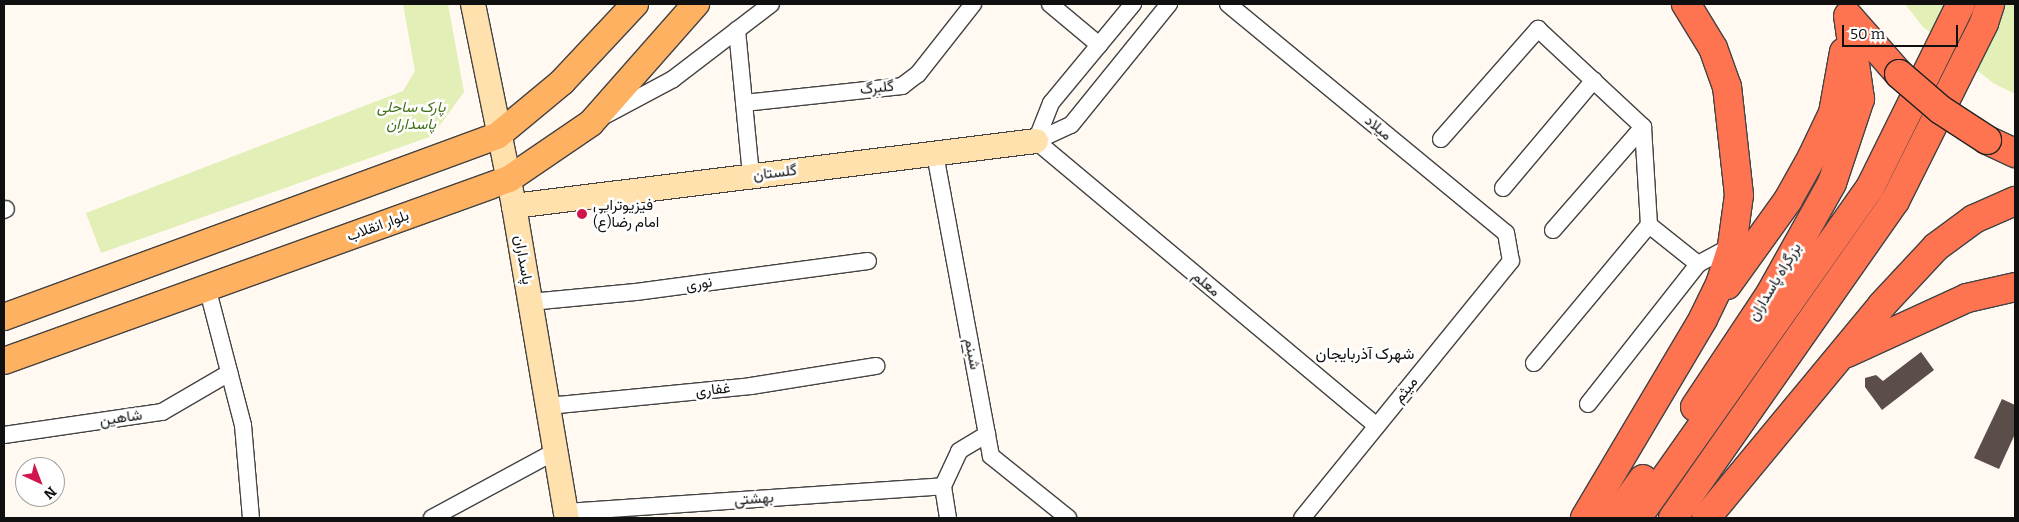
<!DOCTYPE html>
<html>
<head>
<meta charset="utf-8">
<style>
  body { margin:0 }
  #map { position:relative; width:2019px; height:522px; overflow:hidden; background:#fff9f2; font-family:Bitter,Vazirmatn,serif }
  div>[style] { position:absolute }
  .green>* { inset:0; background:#e2efb6 }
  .building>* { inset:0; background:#5a4d4a }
  .roads { filter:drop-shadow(1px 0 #434343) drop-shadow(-1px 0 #434343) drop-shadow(0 1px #434343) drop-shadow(0 -1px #434343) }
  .street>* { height:16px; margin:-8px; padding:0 8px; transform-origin:8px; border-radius:8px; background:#fff }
  .secondary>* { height:24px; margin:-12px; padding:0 12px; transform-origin:12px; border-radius:12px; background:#ffe1ad }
  .primary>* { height:26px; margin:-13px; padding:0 13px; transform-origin:13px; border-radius:13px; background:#ffb162 }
  .highway>* { height:28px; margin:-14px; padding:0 14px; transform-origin:14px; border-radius:14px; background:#ff7450 }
  .bridges { filter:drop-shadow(1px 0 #212121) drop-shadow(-1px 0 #212121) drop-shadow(0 1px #212121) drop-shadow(0 -1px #212121) }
  .highway-bridge>* { height:28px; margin:-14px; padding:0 14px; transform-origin:14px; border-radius:14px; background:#ff7450 }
  .dots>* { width:14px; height:14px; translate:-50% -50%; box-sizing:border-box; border:2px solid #fff; border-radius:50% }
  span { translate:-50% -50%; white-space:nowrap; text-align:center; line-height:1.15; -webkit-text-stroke:5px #fff; paint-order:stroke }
  .street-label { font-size:15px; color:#101010 }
  .park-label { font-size:15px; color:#407017; font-style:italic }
  .poi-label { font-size:15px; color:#101010 }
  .left { translate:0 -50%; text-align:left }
  .neighbourhood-label { font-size:16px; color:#101010 }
  .frame { position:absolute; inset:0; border:5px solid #101010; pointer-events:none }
  .north { position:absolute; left:15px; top:457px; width:50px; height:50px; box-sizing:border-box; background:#fff; border:1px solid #9f9f9f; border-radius:50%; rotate:137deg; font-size:14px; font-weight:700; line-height:20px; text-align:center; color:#101010 }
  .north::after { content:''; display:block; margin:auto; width:18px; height:22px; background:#d1164e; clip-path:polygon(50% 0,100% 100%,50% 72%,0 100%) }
  .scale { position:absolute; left:1842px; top:25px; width:116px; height:22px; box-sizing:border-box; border:2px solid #101010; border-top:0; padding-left:6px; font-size:15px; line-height:18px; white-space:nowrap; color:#101010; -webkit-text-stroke:4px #fff; paint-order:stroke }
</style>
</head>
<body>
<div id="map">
  <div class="green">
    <i style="clip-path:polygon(403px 4px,448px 4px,464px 92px,432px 136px,101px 253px,86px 213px,403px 91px,415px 71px)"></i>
    <i style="clip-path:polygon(1905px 4px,2015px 4px,2015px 94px,1993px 83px,1923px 27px)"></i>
  </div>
  <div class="building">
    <i style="clip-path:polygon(1921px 352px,1934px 370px,1882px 410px,1865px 387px,1865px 378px,1876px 375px,1883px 381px)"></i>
    <i style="clip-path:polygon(2002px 399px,2015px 405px,2015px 434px,1999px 469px,1974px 458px)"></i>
  </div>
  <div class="roads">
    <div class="street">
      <i style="left:1050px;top:4px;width:64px;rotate:39.9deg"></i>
      <i style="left:1228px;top:4px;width:360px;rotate:39.5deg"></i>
      <i style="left:1506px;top:233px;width:28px;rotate:80deg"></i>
      <i style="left:1511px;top:261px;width:331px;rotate:129.1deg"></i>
      <i style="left:737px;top:30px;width:147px;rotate:84.5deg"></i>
      <i style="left:744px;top:103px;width:159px;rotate:-6.1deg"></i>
      <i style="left:902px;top:86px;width:20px;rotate:-37deg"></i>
      <i style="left:918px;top:74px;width:89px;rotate:-51.8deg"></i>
      <i style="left:606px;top:115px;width:76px;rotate:-28.2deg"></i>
      <i style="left:673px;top:79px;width:123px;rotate:-37.4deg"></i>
      <i style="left:1441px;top:139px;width:147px;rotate:-48.6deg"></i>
      <i style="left:1538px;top:29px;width:144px;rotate:43deg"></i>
      <i style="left:1643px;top:127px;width:98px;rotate:86.5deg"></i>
      <i style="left:1649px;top:225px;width:63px;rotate:38.5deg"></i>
      <i style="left:1698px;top:264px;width:38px;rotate:-28deg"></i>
      <i style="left:1036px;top:141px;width:444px;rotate:39.9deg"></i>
      <i style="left:1036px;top:141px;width:38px;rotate:-25deg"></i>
      <i style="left:1071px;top:125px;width:156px;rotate:-51deg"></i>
      <i style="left:1036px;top:141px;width:41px;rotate:-68.5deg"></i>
      <i style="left:1051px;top:103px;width:129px;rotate:-50.4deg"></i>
      <i style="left:935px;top:154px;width:307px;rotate:79.5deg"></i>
      <i style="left:991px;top:456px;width:99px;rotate:38.8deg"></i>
      <i style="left:1503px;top:188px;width:141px;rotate:-49.9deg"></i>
      <i style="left:4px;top:210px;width:2px;rotate:-27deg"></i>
      <i style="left:1553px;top:230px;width:137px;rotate:-48.9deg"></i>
      <i style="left:207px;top:287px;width:143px;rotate:75.4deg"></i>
      <i style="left:243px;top:425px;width:93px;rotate:85.1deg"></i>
      <i style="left:530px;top:302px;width:106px;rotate:-5.4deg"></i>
      <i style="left:636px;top:292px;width:234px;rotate:-7.6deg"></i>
      <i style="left:1534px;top:363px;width:180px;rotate:-50.2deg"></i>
      <i style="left:1588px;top:404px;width:178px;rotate:-51.8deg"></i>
      <i style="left:548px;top:406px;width:204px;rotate:-5.6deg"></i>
      <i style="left:751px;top:386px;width:127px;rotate:-9.1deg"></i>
      <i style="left:4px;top:435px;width:160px;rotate:-8.3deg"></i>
      <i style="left:162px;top:412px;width:78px;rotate:-30.2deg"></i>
      <i style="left:566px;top:512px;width:378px;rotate:-3.9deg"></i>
      <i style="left:432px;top:518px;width:141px;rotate:-28.4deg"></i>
      <i style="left:948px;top:518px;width:32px;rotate:-99deg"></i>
      <i style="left:943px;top:486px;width:38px;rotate:-65deg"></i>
      <i style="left:959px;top:451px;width:33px;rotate:-31deg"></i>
    </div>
    <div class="secondary">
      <i style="left:473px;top:4px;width:206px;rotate:78.5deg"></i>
      <i style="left:514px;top:206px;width:316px;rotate:80.4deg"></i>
      <i style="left:514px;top:206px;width:526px;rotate:-7.1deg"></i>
    </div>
    <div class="primary">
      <i style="left:4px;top:317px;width:525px;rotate:-20.16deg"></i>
      <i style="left:497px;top:136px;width:85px;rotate:-39.7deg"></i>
      <i style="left:562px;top:82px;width:107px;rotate:-46.9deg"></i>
      <i style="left:4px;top:361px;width:537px;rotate:-19.82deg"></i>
      <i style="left:509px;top:179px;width:99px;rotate:-34.3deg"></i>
      <i style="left:591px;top:123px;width:159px;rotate:-48.6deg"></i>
    </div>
    <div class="highway">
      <i style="left:1849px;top:17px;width:76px;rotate:48.7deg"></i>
      <i style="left:1987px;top:140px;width:31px;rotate:25deg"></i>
      <i style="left:1727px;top:285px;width:105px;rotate:-54.3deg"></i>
      <i style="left:1788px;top:200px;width:49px;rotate:-60.8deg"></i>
      <i style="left:1812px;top:157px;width:49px;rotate:-64.5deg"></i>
      <i style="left:1833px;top:113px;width:62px;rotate:-79.8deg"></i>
      <i style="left:1847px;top:353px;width:132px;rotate:-24.6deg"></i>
      <i style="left:1967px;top:298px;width:49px;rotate:-12.9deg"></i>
      <i style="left:1695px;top:407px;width:136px;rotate:-56.4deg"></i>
      <i style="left:1770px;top:294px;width:127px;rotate:-60.8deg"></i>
      <i style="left:1832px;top:183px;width:89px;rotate:-71.6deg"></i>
      <i style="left:1860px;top:99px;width:84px;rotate:-98.2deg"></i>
      <i style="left:1585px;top:518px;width:231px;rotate:-59.3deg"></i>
      <i style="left:1703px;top:319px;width:39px;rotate:-64deg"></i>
      <i style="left:1720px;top:284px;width:40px;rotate:-72deg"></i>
      <i style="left:1732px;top:246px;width:51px;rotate:-82.2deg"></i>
      <i style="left:1739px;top:195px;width:109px;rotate:-96.3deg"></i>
      <i style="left:1727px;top:87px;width:41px;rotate:-109.7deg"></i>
      <i style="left:1713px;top:48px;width:52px;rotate:-121.5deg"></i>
      <i style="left:1615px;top:518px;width:48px;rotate:-54.3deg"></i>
      <i style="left:1637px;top:518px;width:404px;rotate:-54.8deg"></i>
      <i style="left:1870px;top:188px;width:205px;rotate:-63.7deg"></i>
      <i style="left:1673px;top:518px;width:387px;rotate:-55deg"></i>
      <i style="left:1895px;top:201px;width:199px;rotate:-63.4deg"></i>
      <i style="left:1984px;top:23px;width:20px;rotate:-72deg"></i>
      <i style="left:1706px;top:518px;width:276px;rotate:-50.4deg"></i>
      <i style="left:1882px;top:305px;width:79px;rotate:-47deg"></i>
      <i style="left:1936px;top:247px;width:47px;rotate:-36.4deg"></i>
      <i style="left:1974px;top:219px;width:45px;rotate:-23.7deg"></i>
    </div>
  </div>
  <div class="bridges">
    <div class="highway-bridge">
      <i style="left:1899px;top:74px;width:55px;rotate:40.6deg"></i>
      <i style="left:1941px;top:110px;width:55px;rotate:33.1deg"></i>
    </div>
  </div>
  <div class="dots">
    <i style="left:582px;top:214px;background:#d1164e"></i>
  </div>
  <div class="street-label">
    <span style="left:877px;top:88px;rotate:-6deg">گلبرگ</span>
    <span style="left:1378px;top:128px;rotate:40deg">میلاد</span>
    <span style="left:775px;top:173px;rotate:-7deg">گلستان</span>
    <span style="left:378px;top:226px;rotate:-20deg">بلوار انقلاب</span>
    <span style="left:523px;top:260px;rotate:80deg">پاسداران</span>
    <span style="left:1775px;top:282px;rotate:-59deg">بزرگراه پاسداران</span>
    <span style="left:699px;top:284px;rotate:-8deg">نوری</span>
    <span style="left:1206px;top:284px;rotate:40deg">معلم</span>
    <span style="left:972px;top:354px;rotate:79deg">شبنم</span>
    <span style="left:713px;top:390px;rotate:-6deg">غفاری</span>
    <span style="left:1406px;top:390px;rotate:-51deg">میثم</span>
    <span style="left:121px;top:418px;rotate:-8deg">شاهین</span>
    <span style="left:754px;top:499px;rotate:-4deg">بهشتی</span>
  </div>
  <div class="park-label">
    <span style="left:411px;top:116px">پارک ساحلی<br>پاسداران</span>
  </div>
  <div class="poi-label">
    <span class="left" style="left:593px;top:214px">فیزیوتراپی<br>امام رضا(ع)</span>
  </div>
  <div class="neighbourhood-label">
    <span style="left:1365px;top:354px">شهرک آذربایجان</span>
  </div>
  <div class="frame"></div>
  <div class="north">N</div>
  <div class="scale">50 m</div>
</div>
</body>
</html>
